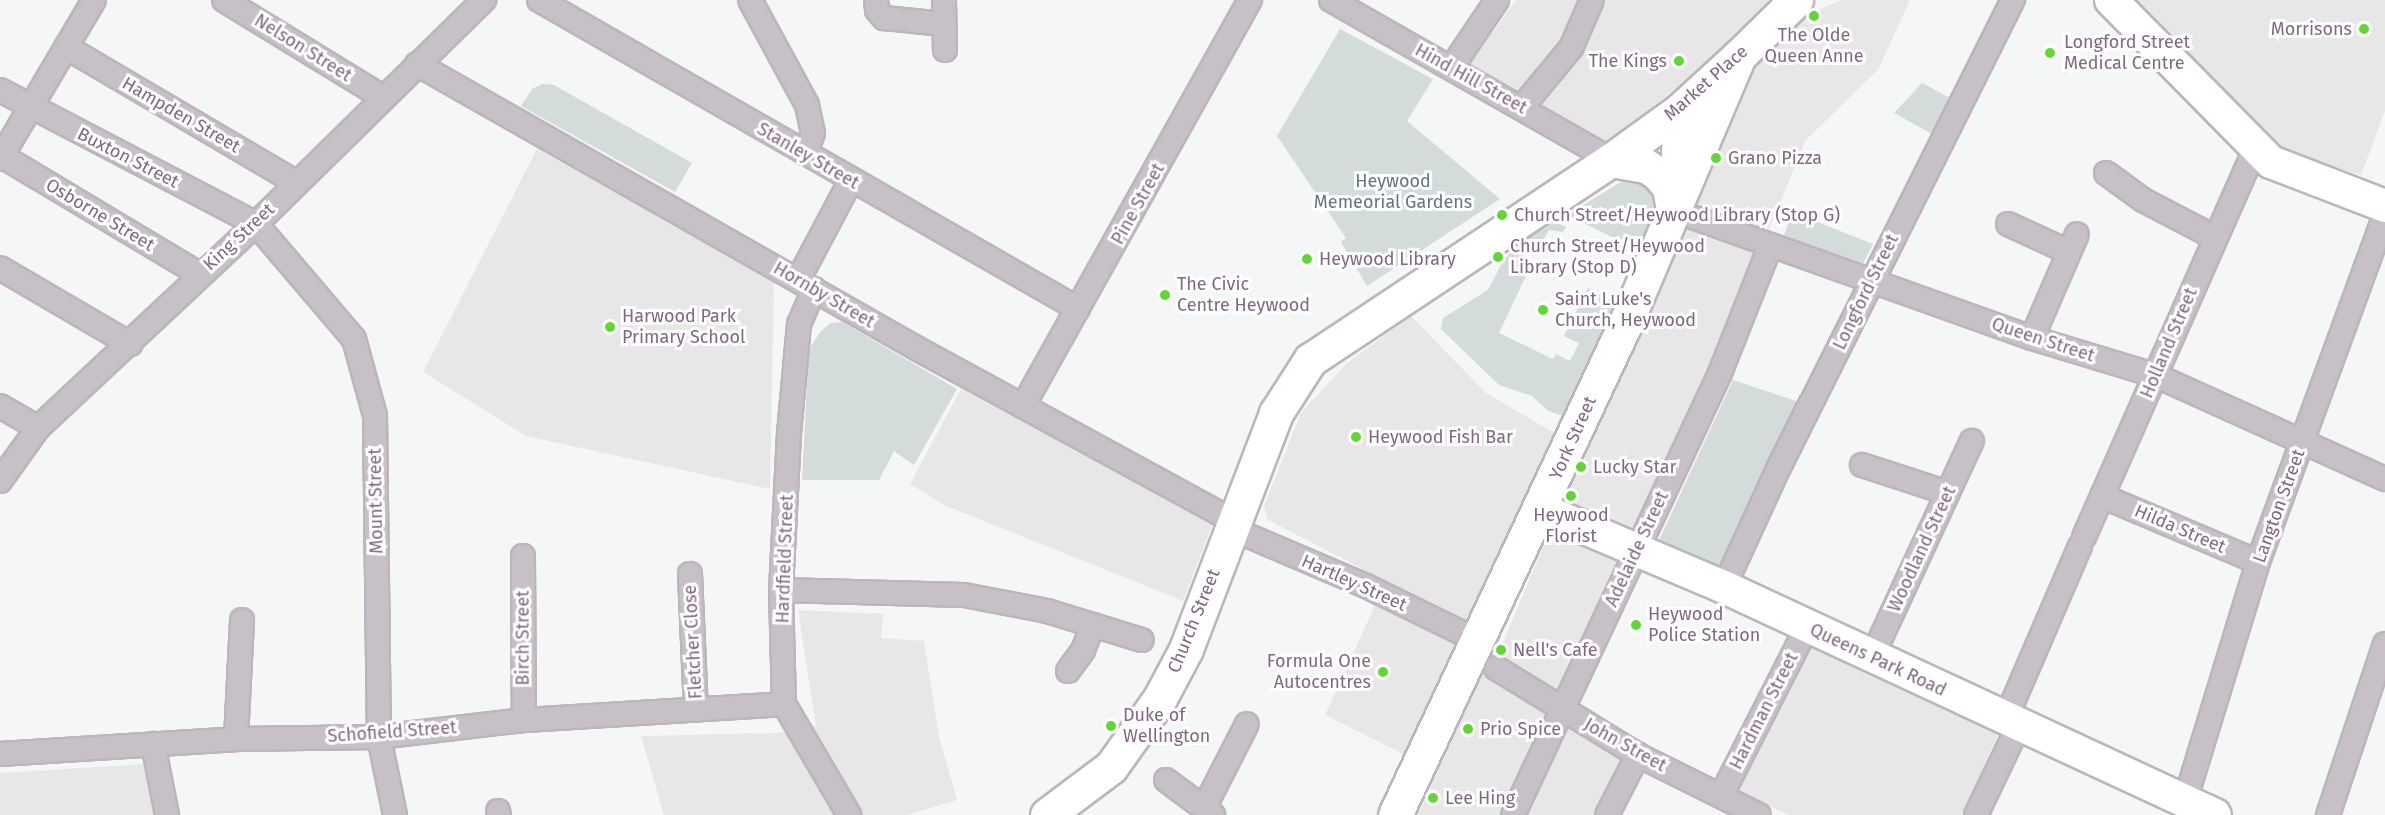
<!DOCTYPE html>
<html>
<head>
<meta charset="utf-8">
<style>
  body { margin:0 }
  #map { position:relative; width:2385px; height:815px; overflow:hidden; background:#f4f7f5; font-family:"Fira Sans",sans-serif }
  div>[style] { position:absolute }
  .built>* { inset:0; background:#e7e7e8 }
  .green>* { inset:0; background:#d3dbdb }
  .roads { filter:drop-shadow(2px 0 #bdb5bd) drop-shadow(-2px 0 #bdb5bd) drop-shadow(0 2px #bdb5bd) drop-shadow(0 -2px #bdb5bd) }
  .street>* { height:22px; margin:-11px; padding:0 11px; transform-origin:11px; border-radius:11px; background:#c7c0c7 }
  .secondary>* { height:32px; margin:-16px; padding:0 16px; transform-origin:16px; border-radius:16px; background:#fff }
  .primary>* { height:33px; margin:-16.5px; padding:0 16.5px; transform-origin:16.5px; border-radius:16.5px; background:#fff }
  .highway>* { height:33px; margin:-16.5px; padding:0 16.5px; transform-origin:16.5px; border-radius:16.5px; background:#fff }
  .dots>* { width:16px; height:16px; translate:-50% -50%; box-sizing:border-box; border:3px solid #fff; border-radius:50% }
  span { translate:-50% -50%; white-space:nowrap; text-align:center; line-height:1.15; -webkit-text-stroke:6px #fff; paint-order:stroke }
  .poi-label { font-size:18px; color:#816883 }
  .right { translate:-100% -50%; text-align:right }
  .left { translate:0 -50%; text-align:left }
  .street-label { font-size:18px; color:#816883 }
  .park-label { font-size:18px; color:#66757b }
</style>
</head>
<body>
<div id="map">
  <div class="built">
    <i style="clip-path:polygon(1516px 0,1769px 0,1708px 62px,1607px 143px,1470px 64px)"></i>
    <i style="clip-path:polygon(1842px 0,1910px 0,1878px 70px,1806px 140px,1715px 359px,1634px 530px,1585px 649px,1505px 815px,1418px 815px,1482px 673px,1490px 671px,1497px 657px,1740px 77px,1808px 14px)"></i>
    <i style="clip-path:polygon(2127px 0,2385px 0,2385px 111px,2361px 175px,2273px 149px)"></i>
    <i style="clip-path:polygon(537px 149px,774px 281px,770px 489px,526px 436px,423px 372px)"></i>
    <i style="clip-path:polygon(1411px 316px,1486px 393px,1556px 434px,1407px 756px,1325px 715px,1386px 581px,1268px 520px,1264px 506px,1301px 413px,1347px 363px)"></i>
    <i style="clip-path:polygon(961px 389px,1213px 523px,1183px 601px,944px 505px,910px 484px)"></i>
    <i style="clip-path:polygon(798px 610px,883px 614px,881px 638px,924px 641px,939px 737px,957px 800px,907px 815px,664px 815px,641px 736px,777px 733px,816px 726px)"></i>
    <i style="clip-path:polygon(1812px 648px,2000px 730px,1962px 815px,1789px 815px,1738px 791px)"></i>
    <i style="clip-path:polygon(1570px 714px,1643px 762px,1619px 815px,1521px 815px)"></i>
    <i style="clip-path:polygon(147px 764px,158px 815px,0 815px,0 773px)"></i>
  </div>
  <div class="green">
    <i style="clip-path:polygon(1340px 29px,1433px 79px,1407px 121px,1500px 199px,1367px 286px,1341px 242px,1346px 238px,1277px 136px)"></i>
    <i style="clip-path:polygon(1922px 83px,1950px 98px,1932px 134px,1894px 113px)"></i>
    <i style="clip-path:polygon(542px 84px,554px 85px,692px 163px,675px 192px,521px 106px,532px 89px)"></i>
    <i style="clip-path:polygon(1629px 177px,1651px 181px,1658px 204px,1641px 251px,1567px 215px)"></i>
    <i style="clip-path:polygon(1792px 212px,1873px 244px,1862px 266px,1784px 236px)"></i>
    <i style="clip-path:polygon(1555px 222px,1566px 227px,1563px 232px,1549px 230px,1540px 246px,1522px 241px)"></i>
    <i style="clip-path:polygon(1515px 248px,1524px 254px,1521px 262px,1531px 265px,1499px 333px,1553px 359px,1556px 354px,1570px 361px,1579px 343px,1564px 336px,1588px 288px,1617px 303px,1563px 416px,1548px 411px,1532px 396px,1499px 385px,1441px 329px,1443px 318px,1488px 290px,1504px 259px)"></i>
    <i style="clip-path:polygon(842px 322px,957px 389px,914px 465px,894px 451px,879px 480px,802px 480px,809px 349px,821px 331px,831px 323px)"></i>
    <i style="clip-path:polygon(1733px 380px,1799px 402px,1719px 572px,1657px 545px)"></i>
  </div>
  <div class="roads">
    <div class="street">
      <i style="left:224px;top:0;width:185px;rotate:31.5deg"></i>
      <i style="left:539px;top:0;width:621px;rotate:29.82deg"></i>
      <i style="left:750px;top:0;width:119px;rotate:61.5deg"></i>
      <i style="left:807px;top:105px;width:29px;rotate:78deg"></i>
      <i style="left:813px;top:133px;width:22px;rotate:111deg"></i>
      <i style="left:876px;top:0;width:10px;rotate:84deg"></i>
      <i style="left:877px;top:10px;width:11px;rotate:49deg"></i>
      <i style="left:884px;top:18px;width:60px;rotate:5.7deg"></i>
      <i style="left:944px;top:0;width:50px;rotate:88.9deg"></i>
      <i style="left:1331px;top:0;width:322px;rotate:29.7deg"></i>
      <i style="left:66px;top:47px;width:266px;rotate:30.5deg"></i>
      <i style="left:417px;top:64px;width:576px;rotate:29.63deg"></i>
      <i style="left:918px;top:349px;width:360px;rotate:28.6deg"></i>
      <i style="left:1452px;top:67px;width:81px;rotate:-56.1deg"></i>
      <i style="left:0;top:90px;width:289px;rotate:27.6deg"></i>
      <i style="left:256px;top:224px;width:151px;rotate:49.6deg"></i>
      <i style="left:354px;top:339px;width:80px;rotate:74.7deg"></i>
      <i style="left:375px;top:416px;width:321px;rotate:89.3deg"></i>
      <i style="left:379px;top:737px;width:80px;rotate:78.4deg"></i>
      <i style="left:1522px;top:107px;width:77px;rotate:-50.3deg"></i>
      <i style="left:1571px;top:48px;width:52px;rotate:-66.4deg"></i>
      <i style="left:2px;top:156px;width:230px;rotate:30.9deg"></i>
      <i style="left:0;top:159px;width:185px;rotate:-59.4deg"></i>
      <i style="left:2106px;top:173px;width:46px;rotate:36.1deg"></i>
      <i style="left:2143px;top:200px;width:80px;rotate:27.5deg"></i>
      <i style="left:1695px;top:218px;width:358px;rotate:19.6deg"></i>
      <i style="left:2032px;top:338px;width:131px;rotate:16.9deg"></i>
      <i style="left:2157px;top:376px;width:250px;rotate:24.3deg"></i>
      <i style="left:2008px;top:224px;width:67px;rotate:24.7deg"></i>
      <i style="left:0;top:268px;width:151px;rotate:30.3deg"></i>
      <i style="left:798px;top:280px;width:113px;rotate:-62.1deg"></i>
      <i style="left:814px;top:289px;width:38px;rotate:113deg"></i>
      <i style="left:799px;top:324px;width:109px;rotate:95.2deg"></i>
      <i style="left:789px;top:433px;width:157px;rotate:92.9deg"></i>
      <i style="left:781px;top:590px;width:114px;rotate:88.5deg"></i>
      <i style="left:784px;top:704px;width:129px;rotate:59.6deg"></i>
      <i style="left:2032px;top:338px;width:113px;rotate:-66.6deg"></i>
      <i style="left:0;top:406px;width:44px;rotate:30.1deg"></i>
      <i style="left:1023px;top:406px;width:465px;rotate:-60.8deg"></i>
      <i style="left:1862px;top:465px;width:90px;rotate:18deg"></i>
      <i style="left:0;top:481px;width:65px;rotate:-54.4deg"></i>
      <i style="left:38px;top:428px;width:299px;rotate:-43.1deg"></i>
      <i style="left:256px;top:224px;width:320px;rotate:-44.5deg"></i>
      <i style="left:2102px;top:496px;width:169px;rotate:22.9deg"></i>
      <i style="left:1230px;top:528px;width:148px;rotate:23.1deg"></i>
      <i style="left:1366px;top:586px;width:123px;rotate:26.1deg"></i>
      <i style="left:2084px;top:537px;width:424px;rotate:-66.2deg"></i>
      <i style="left:523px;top:556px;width:164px;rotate:89.7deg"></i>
      <i style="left:690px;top:574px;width:136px;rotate:87.5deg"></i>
      <i style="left:1724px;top:587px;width:130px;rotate:-65.4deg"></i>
      <i style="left:1778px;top:469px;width:525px;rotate:-63.39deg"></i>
      <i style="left:781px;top:590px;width:183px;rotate:1.6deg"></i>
      <i style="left:964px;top:595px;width:85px;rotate:10.9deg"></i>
      <i style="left:1047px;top:611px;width:99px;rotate:17deg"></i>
      <i style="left:1872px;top:657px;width:238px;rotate:-65.2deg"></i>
      <i style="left:1496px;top:668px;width:167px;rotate:31.5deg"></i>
      <i style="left:1638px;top:755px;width:135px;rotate:26.4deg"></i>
      <i style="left:1068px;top:671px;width:26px;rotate:-54deg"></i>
      <i style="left:1083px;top:650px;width:27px;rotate:-68deg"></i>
      <i style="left:2006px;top:718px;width:187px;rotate:-66.7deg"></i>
      <i style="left:236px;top:739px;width:119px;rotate:-87.1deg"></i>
      <i style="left:153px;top:744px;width:72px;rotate:78.8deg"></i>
      <i style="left:0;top:754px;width:236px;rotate:-3.6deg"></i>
      <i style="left:236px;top:739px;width:143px;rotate:-0.8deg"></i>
      <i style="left:379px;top:737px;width:146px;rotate:-6.7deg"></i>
      <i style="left:524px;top:720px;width:260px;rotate:-3.5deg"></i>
      <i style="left:1166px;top:780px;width:59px;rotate:36.7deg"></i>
      <i style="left:1721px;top:796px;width:190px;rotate:-63deg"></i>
      <i style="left:2185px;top:801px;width:250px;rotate:-73deg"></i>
      <i style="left:2258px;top:562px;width:370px;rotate:-69.9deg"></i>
      <i style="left:1204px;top:808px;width:94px;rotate:-62.9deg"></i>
      <i style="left:498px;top:811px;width:4px;rotate:76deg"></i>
      <i style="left:1513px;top:815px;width:488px;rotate:-64.9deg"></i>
      <i style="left:1720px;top:373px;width:136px;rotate:-68.4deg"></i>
      <i style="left:1607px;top:815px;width:68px;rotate:-62.7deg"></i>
      <i style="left:1976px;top:815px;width:100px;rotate:-64.5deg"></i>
      <i style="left:2328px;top:815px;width:180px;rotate:-71.6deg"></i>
    </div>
    <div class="secondary">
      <i style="left:2111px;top:0;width:228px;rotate:45.4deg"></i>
      <i style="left:2271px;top:162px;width:122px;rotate:21.1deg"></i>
      <i style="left:1540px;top:509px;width:200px;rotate:23deg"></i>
      <i style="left:1724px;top:587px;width:541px;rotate:24.91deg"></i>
    </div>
    <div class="primary">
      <i style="left:1047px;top:815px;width:80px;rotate:-36.9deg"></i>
      <i style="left:1111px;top:767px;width:85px;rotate:-54.6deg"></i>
      <i style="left:1160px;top:698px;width:55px;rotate:-62deg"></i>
      <i style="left:1186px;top:649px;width:253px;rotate:-69.1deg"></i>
      <i style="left:1276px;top:413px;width:63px;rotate:-57.3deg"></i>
      <i style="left:1310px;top:360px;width:361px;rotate:-33.6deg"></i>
      <i style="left:1611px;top:160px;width:85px;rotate:-35.9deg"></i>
      <i style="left:1680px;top:110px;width:80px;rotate:-42.5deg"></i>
    </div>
    <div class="highway">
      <i style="left:1611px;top:160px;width:36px;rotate:10deg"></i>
      <i style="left:1646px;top:166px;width:13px;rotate:32deg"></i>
      <i style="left:1657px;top:173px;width:18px;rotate:49deg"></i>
      <i style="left:1669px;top:187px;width:23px;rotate:80deg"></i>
      <i style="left:1677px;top:178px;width:68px;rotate:-87.5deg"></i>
      <i style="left:1395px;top:815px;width:547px;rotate:-64.89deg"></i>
      <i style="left:1627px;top:320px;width:287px;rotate:-67deg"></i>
      <i style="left:1739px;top:56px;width:80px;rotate:-44.5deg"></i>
    </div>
  </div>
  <div class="dots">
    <i style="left:1814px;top:16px;background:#60d833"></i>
    <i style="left:2364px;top:29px;background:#60d833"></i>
    <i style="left:2050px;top:53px;background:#60d833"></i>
    <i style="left:1679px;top:61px;background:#60d833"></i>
    <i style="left:1716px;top:158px;background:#60d833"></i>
    <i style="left:1502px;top:215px;background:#60d833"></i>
    <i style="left:1498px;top:257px;background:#60d833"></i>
    <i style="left:1307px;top:259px;background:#60d833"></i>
    <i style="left:1165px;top:295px;background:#60d833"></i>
    <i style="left:1543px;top:310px;background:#60d833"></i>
    <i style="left:610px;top:327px;background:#60d833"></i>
    <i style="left:1356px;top:437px;background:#60d833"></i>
    <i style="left:1581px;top:467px;background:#60d833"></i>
    <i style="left:1571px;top:496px;background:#60d833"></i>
    <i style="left:1636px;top:625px;background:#60d833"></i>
    <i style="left:1501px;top:650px;background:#60d833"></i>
    <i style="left:1383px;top:672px;background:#60d833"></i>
    <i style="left:1111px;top:726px;background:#60d833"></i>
    <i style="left:1468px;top:729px;background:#60d833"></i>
    <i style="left:1433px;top:798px;background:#60d833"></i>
  </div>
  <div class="poi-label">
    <span class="right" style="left:2352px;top:29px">Morrisons</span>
    <span style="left:1814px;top:46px">The Olde<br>Queen Anne</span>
    <span class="left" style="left:2064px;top:53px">Longford Street<br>Medical Centre</span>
    <span class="right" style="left:1667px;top:61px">The Kings</span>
    <span class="left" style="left:1728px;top:158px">Grano Pizza</span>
    <span class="left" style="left:1514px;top:215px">Church Street/Heywood Library (Stop G)</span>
    <span class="left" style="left:1510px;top:257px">Church Street/Heywood<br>Library (Stop D)</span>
    <span class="left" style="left:1319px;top:259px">Heywood Library</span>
    <span class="left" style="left:1177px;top:295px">The Civic<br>Centre Heywood</span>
    <span class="left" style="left:1555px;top:310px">Saint Luke's<br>Church, Heywood</span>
    <span class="left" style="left:622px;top:327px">Harwood Park<br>Primary School</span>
    <span class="left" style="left:1368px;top:437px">Heywood Fish Bar</span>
    <span class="left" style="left:1593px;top:467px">Lucky Star</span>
    <span style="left:1571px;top:526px">Heywood<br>Florist</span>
    <span class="left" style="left:1648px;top:625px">Heywood<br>Police Station</span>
    <span class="left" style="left:1513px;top:650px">Nell's Cafe</span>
    <span class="right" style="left:1371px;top:672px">Formula One<br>Autocentres</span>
    <span class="left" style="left:1123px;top:726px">Duke of<br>Wellington</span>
    <span class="left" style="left:1480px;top:729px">Prio Spice</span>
    <span class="left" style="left:1445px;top:798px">Lee Hing</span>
  </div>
  <div class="street-label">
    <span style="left:303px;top:48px;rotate:32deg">Nelson Street</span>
    <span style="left:1471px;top:79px;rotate:29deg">Hind Hill Street</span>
    <span style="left:1706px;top:83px;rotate:-41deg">Market Place</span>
    <span style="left:181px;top:115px;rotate:30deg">Hampden Street</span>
    <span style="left:808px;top:156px;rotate:30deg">Stanley Street</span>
    <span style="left:128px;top:158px;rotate:27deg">Buxton Street</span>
    <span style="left:1138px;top:204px;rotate:-61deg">Pine Street</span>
    <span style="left:100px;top:215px;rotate:31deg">Osborne Street</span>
    <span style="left:239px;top:237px;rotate:-43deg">King Street</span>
    <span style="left:1866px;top:292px;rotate:-64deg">Longford Street</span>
    <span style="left:824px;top:295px;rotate:30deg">Hornby Street</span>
    <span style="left:2043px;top:340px;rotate:18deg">Queen Street</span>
    <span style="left:2169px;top:343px;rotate:-67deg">Holland Street</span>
    <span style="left:1573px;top:438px;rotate:-66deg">York Street</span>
    <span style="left:376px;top:501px;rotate:-91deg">Mount Street</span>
    <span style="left:2279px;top:506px;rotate:-70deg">Langton Street</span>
    <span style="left:2180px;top:529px;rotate:23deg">Hilda Street</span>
    <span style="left:1637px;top:549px;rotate:-65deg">Adelaide Street</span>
    <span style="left:1922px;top:549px;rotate:-65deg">Woodland Street</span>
    <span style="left:785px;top:559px;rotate:-88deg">Hardfield Street</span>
    <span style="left:1354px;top:583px;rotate:24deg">Hartley Street</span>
    <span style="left:1194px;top:621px;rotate:-68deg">Church Street</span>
    <span style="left:523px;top:638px;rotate:-90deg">Birch Street</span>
    <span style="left:693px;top:642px;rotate:-93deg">Fletcher Close</span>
    <span style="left:1878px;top:660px;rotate:25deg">Queens Park Road</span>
    <span style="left:1764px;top:711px;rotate:-63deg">Hardman Street</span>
    <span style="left:392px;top:732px;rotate:-4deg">Schofield Street</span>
    <span style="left:1625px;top:745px;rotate:29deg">John Street</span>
  </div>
  <div class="park-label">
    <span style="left:1393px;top:192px">Heywood<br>Memeorial Gardens</span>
  </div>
</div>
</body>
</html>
